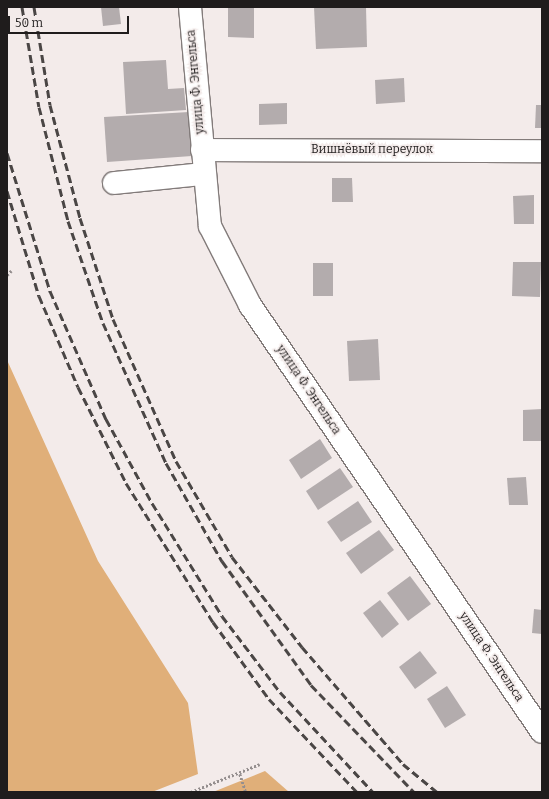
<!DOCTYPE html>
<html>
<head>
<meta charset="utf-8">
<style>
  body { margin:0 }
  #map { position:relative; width:549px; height:799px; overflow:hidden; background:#f3ebea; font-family:Bitter,serif }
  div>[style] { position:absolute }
  .green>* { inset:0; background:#e0af79 }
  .building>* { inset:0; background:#b3acad }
  .path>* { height:2.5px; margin-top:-1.25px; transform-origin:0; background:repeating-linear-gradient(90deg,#948e8e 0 2px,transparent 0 4px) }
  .roads { filter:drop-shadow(1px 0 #827b7a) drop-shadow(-1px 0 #827b7a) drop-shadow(0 1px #827b7a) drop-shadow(0 -1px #827b7a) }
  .minor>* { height:22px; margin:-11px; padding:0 11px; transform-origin:11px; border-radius:11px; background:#fff }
  .rail>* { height:3px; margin-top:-1.5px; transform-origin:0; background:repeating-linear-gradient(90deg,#4a4645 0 8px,transparent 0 12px) }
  span { translate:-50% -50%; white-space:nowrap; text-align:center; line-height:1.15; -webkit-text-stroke:3px #f3ebea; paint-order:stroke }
  .street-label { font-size:12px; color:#1f1c1c }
  .frame { position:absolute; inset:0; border:8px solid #1f1c1c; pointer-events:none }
  .scale { position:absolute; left:8px; top:16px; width:121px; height:18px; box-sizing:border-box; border:2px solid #1f1c1c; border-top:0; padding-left:5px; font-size:12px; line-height:14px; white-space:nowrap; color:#1f1c1c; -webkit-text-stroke:3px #f3ebea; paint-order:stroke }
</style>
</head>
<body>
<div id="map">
  <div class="green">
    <i style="clip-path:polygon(7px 360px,98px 561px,188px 703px,198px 774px,152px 792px,7px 792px)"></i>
    <i style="clip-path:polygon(265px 771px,289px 792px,213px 792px)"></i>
  </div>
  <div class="building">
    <i style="clip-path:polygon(101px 7px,119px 7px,121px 24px,103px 26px)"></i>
    <i style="clip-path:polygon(228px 7px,254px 7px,254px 38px,228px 37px)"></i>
    <i style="clip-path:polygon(314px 7px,366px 7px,367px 47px,316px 49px)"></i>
    <i style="clip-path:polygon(166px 60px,168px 89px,184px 88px,186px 110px,126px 114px,123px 62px)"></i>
    <i style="clip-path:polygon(404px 78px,405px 102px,376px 104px,375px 80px)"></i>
    <i style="clip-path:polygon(287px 103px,287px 124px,259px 125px,259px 104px)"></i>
    <i style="clip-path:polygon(536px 105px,542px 105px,542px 128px,535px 128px)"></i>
    <i style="clip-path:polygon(189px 112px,192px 156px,107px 162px,104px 117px)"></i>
    <i style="clip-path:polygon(332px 178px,352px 178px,353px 202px,332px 202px)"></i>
    <i style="clip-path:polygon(534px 195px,534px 224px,514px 224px,513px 196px)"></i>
    <i style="clip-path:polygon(513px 262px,541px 262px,540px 297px,512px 296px)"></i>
    <i style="clip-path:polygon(313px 263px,333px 263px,333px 296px,313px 296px)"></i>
    <i style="clip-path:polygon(378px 339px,380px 380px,349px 381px,347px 341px)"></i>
    <i style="clip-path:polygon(542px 409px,542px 441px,523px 441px,523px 410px)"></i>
    <i style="clip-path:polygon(320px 439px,332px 458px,301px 479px,289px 460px)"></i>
    <i style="clip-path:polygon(340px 468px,353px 487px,318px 510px,306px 491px)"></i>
    <i style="clip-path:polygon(526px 477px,528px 505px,509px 505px,507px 478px)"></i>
    <i style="clip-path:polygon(358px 501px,372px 522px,341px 542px,327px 522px)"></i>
    <i style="clip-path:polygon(379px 530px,394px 550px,361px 574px,346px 553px)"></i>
    <i style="clip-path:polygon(410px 576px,431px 604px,408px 621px,387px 593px)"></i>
    <i style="clip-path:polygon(380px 600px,399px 624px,382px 638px,363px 613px)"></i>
    <i style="clip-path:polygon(534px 609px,542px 610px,542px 634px,532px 633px)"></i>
    <i style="clip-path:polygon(420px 651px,437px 673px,415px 689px,399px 667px)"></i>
    <i style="clip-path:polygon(447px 686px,466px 715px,445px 728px,427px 699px)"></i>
  </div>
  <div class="path">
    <i style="left:7px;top:275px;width:6px;rotate:-45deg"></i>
    <i style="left:240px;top:774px;width:19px;rotate:72deg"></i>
    <i style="left:191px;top:792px;width:74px;rotate:-22.1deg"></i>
  </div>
  <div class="roads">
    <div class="minor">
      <i style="left:190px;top:7px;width:220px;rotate:84.8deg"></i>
      <i style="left:210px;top:226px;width:89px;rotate:63.1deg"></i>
      <i style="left:250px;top:305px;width:517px;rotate:55.63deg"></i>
      <i style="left:202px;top:150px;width:340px;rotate:0.2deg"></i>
      <i style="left:114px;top:183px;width:89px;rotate:-5.8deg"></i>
    </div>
  </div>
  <div class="rail">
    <i style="left:22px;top:7px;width:101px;rotate:80.4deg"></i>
    <i style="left:39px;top:107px;width:118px;rotate:75.7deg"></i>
    <i style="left:68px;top:221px;width:108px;rotate:71.1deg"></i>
    <i style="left:103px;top:323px;width:154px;rotate:65.8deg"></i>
    <i style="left:166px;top:463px;width:113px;rotate:60.3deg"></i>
    <i style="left:222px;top:561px;width:153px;rotate:54.3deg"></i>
    <i style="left:311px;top:685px;width:149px;rotate:46.1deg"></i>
    <i style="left:34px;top:7px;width:99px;rotate:80.7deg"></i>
    <i style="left:50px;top:105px;width:117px;rotate:75.1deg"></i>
    <i style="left:80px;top:218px;width:106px;rotate:71.9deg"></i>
    <i style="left:113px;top:319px;width:155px;rotate:66.1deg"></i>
    <i style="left:176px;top:461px;width:111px;rotate:59.7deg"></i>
    <i style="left:232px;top:557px;width:114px;rotate:52.1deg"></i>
    <i style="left:302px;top:647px;width:155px;rotate:49.2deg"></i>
    <i style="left:403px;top:764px;width:44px;rotate:39.5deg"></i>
    <i style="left:7px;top:153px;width:145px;rotate:72.7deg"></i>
    <i style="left:50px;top:291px;width:140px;rotate:66.4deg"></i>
    <i style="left:106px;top:419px;width:96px;rotate:61.3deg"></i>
    <i style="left:152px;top:503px;width:133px;rotate:58.2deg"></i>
    <i style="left:222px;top:616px;width:96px;rotate:52.7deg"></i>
    <i style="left:280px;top:692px;width:137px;rotate:47.1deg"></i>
    <i style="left:7px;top:191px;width:110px;rotate:73.1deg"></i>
    <i style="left:39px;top:296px;width:99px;rotate:66.8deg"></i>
    <i style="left:78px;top:387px;width:107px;rotate:63.4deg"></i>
    <i style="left:126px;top:483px;width:164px;rotate:58deg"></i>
    <i style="left:213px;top:622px;width:95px;rotate:54deg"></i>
    <i style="left:269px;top:699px;width:128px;rotate:46.6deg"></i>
  </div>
  <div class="street-label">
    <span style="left:196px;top:82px;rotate:-95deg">улица Ф. Энгельса</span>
    <span style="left:372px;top:150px">Вишнёвый переулок</span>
    <span style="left:308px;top:390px;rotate:56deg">улица Ф. Энгельса</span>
    <span style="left:491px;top:657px;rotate:56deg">улица Ф. Энгельса</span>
  </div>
  <div class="frame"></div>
  <div class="scale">50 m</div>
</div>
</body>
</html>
